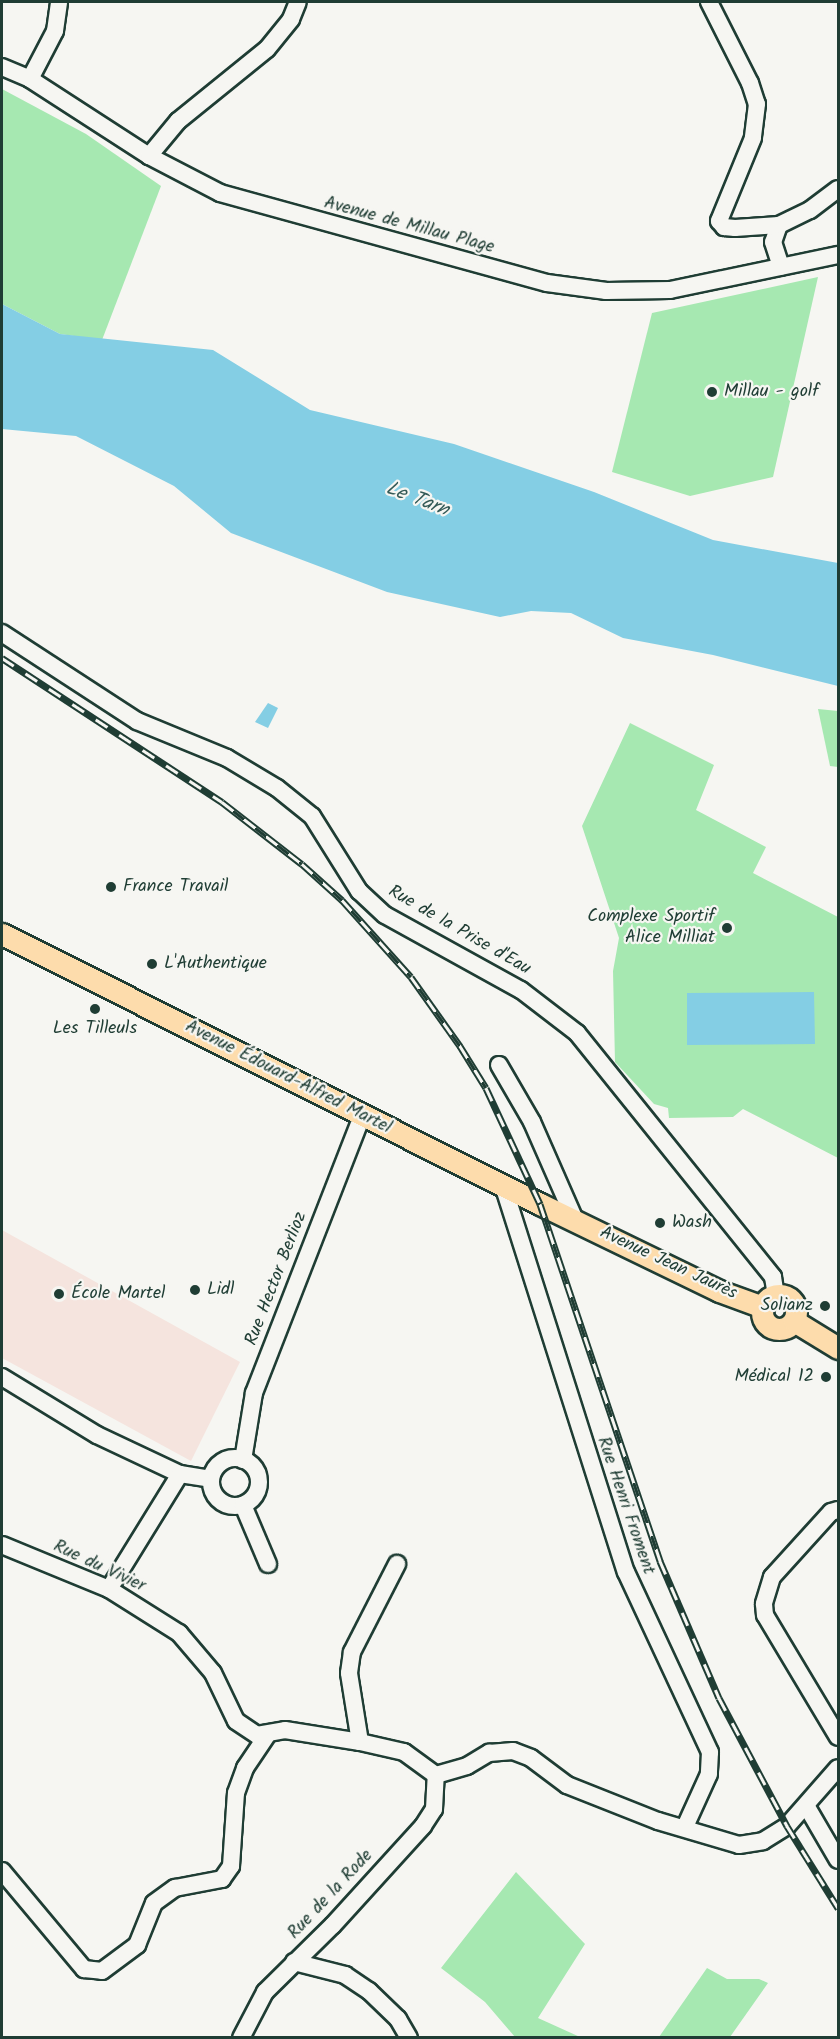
<!DOCTYPE html>
<html>
<head>
<meta charset="utf-8">
<style>
  body { margin:0 }
  #map { position:relative; width:840px; height:2039px; overflow:hidden; background:#f6f6f2; font-family:Kalam,sans-serif }
  div>[style] { position:absolute }
  .built>* { inset:0; background:#f5e4de }
  .green>* { inset:0; background:#a6e8b1 }
  .water>* { inset:0; background:#84cee4 }
  .roads { filter:drop-shadow(2px 0 #1f3d34) drop-shadow(-2px 0 #1f3d34) drop-shadow(0 2px #1f3d34) drop-shadow(0 -2px #1f3d34) }
  .minor>* { height:16px; margin:-8px; padding:0 8px; transform-origin:8px; border-radius:8px; background:#f6f6f2 }
  .minor>.ring { margin:-8px; padding:0; box-sizing:content-box; background:none; border:16px solid #f6f6f2; border-radius:50% }
  .major>* { height:21px; margin:-10.5px; padding:0 10.5px; transform-origin:10.5px; border-radius:10.5px; background:#fddcac }
  .major>.ring { margin:-10.5px; padding:0; box-sizing:content-box; background:none; border:21px solid #fddcac; border-radius:50% }
  .rail>* { height:7px; margin-top:-3.5px; transform-origin:0; background:repeating-linear-gradient(90deg,#f6f6f2 0 14px,#1f3d34 0 28px); box-sizing:border-box; border-block:2px solid #1f3d34 }
  .dots>* { width:16px; height:16px; translate:-50% -50%; box-sizing:border-box; border:3px solid #f6f6f2; border-radius:50% }
  span { translate:-50% -50%; white-space:nowrap; text-align:center; line-height:1.15; -webkit-text-stroke:4.5px #f6f6f2; paint-order:stroke }
  .street-label { font-size:18px; color:#1f3d34 }
  .poi-label { font-size:18px; color:#1f3d34 }
  .left { translate:0 -50%; text-align:left }
  .right { translate:-100% -50%; text-align:right }
  .water-label { font-size:20px; color:#335a57; font-style:italic }
  .frame { position:absolute; inset:0; border:3px solid #1f3d34; pointer-events:none }
</style>
</head>
<body>
<div id="map">
  <div class="built">
    <i style="clip-path:polygon(2px 1230px,240px 1362px,191px 1461px,2px 1358px)"></i>
  </div>
  <div class="green">
    <i style="clip-path:polygon(2px 89px,86px 134px,161px 186px,102px 340px,60px 334px,2px 304px)"></i>
    <i style="clip-path:polygon(818px 277px,773px 477px,690px 496px,612px 472px,652px 313px)"></i>
    <i style="clip-path:polygon(818px 709px,838px 711px,838px 767px,830px 766px)"></i>
    <i style="clip-path:polygon(630px 723px,714px 765px,696px 810px,766px 847px,753px 873px,838px 917px,838px 1158px,743px 1109px,733px 1117px,669px 1118px,668px 1108px,654px 1104px,615px 1062px,613px 971px,619px 938px,582px 826px)"></i>
    <i style="clip-path:polygon(516px 1872px,585px 1944px,538px 2018px,580px 2037px,515px 2037px,485px 2002px,441px 1968px)"></i>
    <i style="clip-path:polygon(707px 1968px,727px 1979px,759px 1979px,768px 1983px,730px 2037px,659px 2037px)"></i>
  </div>
  <div class="water">
    <i style="clip-path:polygon(2px 304px,60px 334px,213px 350px,310px 410px,454px 444px,594px 492px,713px 540px,838px 563px,838px 686px,713px 655px,623px 638px,571px 613px,531px 611px,500px 617px,387px 592px,231px 533px,174px 486px,76px 436px,2px 429px)"></i>
    <i style="clip-path:polygon(268px 703px,278px 708px,268px 728px,255px 722px)"></i>
    <i style="clip-path:polygon(814px 992px,815px 1044px,687px 1045px,687px 993px)"></i>
  </div>
  <div class="roads">
    <div class="minor">
      <i style="left:709px;top:2px;width:91px;rotate:63.2deg"></i>
      <i style="left:750px;top:83px;width:22px;rotate:72deg"></i>
      <i style="left:757px;top:104px;width:34px;rotate:97deg"></i>
      <i style="left:753px;top:138px;width:90px;rotate:112.3deg"></i>
      <i style="left:719px;top:221px;width:8px;rotate:50deg"></i>
      <i style="left:724px;top:227px;width:11px;rotate:5deg"></i>
      <i style="left:735px;top:228px;width:44px;rotate:-3.9deg"></i>
      <i style="left:779px;top:225px;width:18px;rotate:109deg"></i>
      <i style="left:773px;top:242px;width:26px;rotate:72deg"></i>
      <i style="left:2px;top:67px;width:30px;rotate:23deg"></i>
      <i style="left:30px;top:79px;width:142px;rotate:32.9deg"></i>
      <i style="left:149px;top:156px;width:80px;rotate:27.5deg"></i>
      <i style="left:220px;top:193px;width:339px;rotate:15.4deg"></i>
      <i style="left:547px;top:283px;width:60px;rotate:7.7deg"></i>
      <i style="left:606px;top:291px;width:64px;rotate:-0.9deg"></i>
      <i style="left:670px;top:290px;width:172px;rotate:-11.8deg"></i>
      <i style="left:30px;top:79px;width:54px;rotate:-62.5deg"></i>
      <i style="left:55px;top:31px;width:29px;rotate:-82deg"></i>
      <i style="left:149px;top:156px;width:45px;rotate:-50.4deg"></i>
      <i style="left:178px;top:121px;width:114px;rotate:-39deg"></i>
      <i style="left:267px;top:49px;width:38px;rotate:-51deg"></i>
      <i style="left:291px;top:19px;width:18px;rotate:-68deg"></i>
      <i style="left:779px;top:225px;width:34px;rotate:-26deg"></i>
      <i style="left:810px;top:210px;width:35px;rotate:-37deg"></i>
      <i style="left:2px;top:633px;width:161px;rotate:33.1deg"></i>
      <i style="left:137px;top:721px;width:97px;rotate:22.3deg"></i>
      <i style="left:227px;top:758px;width:58px;rotate:31deg"></i>
      <i style="left:277px;top:788px;width:45px;rotate:38.7deg"></i>
      <i style="left:312px;top:816px;width:89px;rotate:57.9deg"></i>
      <i style="left:359px;top:891px;width:35px;rotate:43deg"></i>
      <i style="left:385px;top:915px;width:155px;rotate:28.9deg"></i>
      <i style="left:521px;top:990px;width:71px;rotate:37.5deg"></i>
      <i style="left:577px;top:1033px;width:313px;rotate:51.2deg"></i>
      <i style="left:773px;top:1277px;width:18px;rotate:81deg"></i>
      <i style="left:499px;top:1065px;width:66px;rotate:59.9deg"></i>
      <i style="left:532px;top:1122px;width:107px;rotate:66.3deg"></i>
      <i style="left:503px;top:1185px;width:406px;rotate:72.4deg"></i>
      <i style="left:626px;top:1572px;width:199px;rotate:65deg"></i>
      <i style="left:710px;top:1752px;width:22px;rotate:93deg"></i>
      <i style="left:709px;top:1774px;width:58px;rotate:114.4deg"></i>
      <i style="left:2px;top:1377px;width:111px;rotate:31.4deg"></i>
      <i style="left:97px;top:1435px;width:92px;rotate:25.2deg"></i>
      <i style="left:180px;top:1474px;width:31px;rotate:9deg"></i>
      <i class="ring" style="left:211px;top:1458px;width:32px;height:32px"></i>
      <i style="left:243px;top:1460px;width:68px;rotate:-80.7deg"></i>
      <i style="left:254px;top:1393px;width:297px;rotate:-68.7deg"></i>
      <i style="left:243px;top:1505px;width:64px;rotate:67deg"></i>
      <i style="left:838px;top:1510px;width:7px;rotate:164deg"></i>
      <i style="left:831px;top:1512px;width:88px;rotate:132.2deg"></i>
      <i style="left:772px;top:1577px;width:28px;rotate:107deg"></i>
      <i style="left:764px;top:1604px;width:11px;rotate:85deg"></i>
      <i style="left:765px;top:1615px;width:142px;rotate:59.1deg"></i>
      <i style="left:2px;top:1545px;width:116px;rotate:22.4deg"></i>
      <i style="left:109px;top:1589px;width:83px;rotate:32.2deg"></i>
      <i style="left:179px;top:1633px;width:52px;rotate:49.6deg"></i>
      <i style="left:213px;top:1673px;width:53px;rotate:64.4deg"></i>
      <i style="left:236px;top:1721px;width:25px;rotate:34deg"></i>
      <i style="left:257px;top:1735px;width:28px;rotate:-10deg"></i>
      <i style="left:285px;top:1730px;width:76px;rotate:9.1deg"></i>
      <i style="left:360px;top:1742px;width:45px;rotate:12.8deg"></i>
      <i style="left:404px;top:1752px;width:39px;rotate:36deg"></i>
      <i style="left:436px;top:1775px;width:32px;rotate:-16deg"></i>
      <i style="left:467px;top:1766px;width:26px;rotate:-31deg"></i>
      <i style="left:489px;top:1753px;width:24px;rotate:-5deg"></i>
      <i style="left:513px;top:1751px;width:19px;rotate:21deg"></i>
      <i style="left:531px;top:1758px;width:45px;rotate:36.9deg"></i>
      <i style="left:567px;top:1785px;width:98px;rotate:21.6deg"></i>
      <i style="left:658px;top:1821px;width:84px;rotate:16.5deg"></i>
      <i style="left:739px;top:1845px;width:24px;rotate:-9deg"></i>
      <i style="left:763px;top:1841px;width:28px;rotate:-32deg"></i>
      <i style="left:787px;top:1826px;width:77px;rotate:-48.7deg"></i>
      <i style="left:109px;top:1589px;width:135px;rotate:-58.3deg"></i>
      <i style="left:360px;top:1742px;width:70px;rotate:-99.1deg"></i>
      <i style="left:349px;top:1673px;width:21px;rotate:-82deg"></i>
      <i style="left:352px;top:1652px;width:99px;rotate:-62.9deg"></i>
      <i style="left:807px;top:1807px;width:61px;rotate:59.7deg"></i>
      <i style="left:2px;top:1871px;width:128px;rotate:50.1deg"></i>
      <i style="left:84px;top:1969px;width:18px;rotate:6deg"></i>
      <i style="left:102px;top:1971px;width:44px;rotate:-36.6deg"></i>
      <i style="left:137px;top:1945px;width:45px;rotate:-68deg"></i>
      <i style="left:154px;top:1903px;width:26px;rotate:-36deg"></i>
      <i style="left:175px;top:1888px;width:48px;rotate:-10.8deg"></i>
      <i style="left:222px;top:1879px;width:16px;rotate:-55deg"></i>
      <i style="left:231px;top:1866px;width:73px;rotate:-86.1deg"></i>
      <i style="left:236px;top:1793px;width:27px;rotate:-70deg"></i>
      <i style="left:245px;top:1768px;width:40px;rotate:-56deg"></i>
      <i style="left:294px;top:1962px;width:53px;rotate:14.3deg"></i>
      <i style="left:345px;top:1975px;width:29px;rotate:34deg"></i>
      <i style="left:369px;top:1991px;width:40px;rotate:44deg"></i>
      <i style="left:398px;top:2019px;width:22px;rotate:60deg"></i>
      <i style="left:241px;top:2038px;width:52px;rotate:-62.4deg"></i>
      <i style="left:265px;top:1992px;width:95px;rotate:-44.6deg"></i>
      <i style="left:333px;top:1925px;width:134px;rotate:-47.7deg"></i>
      <i style="left:423px;top:1826px;width:20px;rotate:-57deg"></i>
      <i style="left:434px;top:1809px;width:34px;rotate:-87deg"></i>
    </div>
    <div class="major">
      <i style="left:2px;top:934px;width:602px;rotate:26.65deg"></i>
      <i style="left:540px;top:1204px;width:199px;rotate:25.9deg"></i>
      <i style="left:719px;top:1291px;width:47px;rotate:20deg"></i>
      <i class="ring" style="left:762px;top:1295px;width:13px;height:13px"></i>
      <i style="left:794px;top:1321px;width:52px;rotate:31.5deg"></i>
    </div>
  </div>
  <div class="rail">
    <i style="left:2px;top:658px;width:263px;rotate:33.2deg"></i>
    <i style="left:222px;top:802px;width:101px;rotate:37.8deg"></i>
    <i style="left:302px;top:864px;width:54px;rotate:42deg"></i>
    <i style="left:342px;top:900px;width:103px;rotate:48.1deg"></i>
    <i style="left:411px;top:977px;width:85px;rotate:54.6deg"></i>
    <i style="left:460px;top:1046px;width:49px;rotate:58.2deg"></i>
    <i style="left:486px;top:1088px;width:128px;rotate:65deg"></i>
    <i style="left:540px;top:1204px;width:377px;rotate:71.4deg"></i>
    <i style="left:660px;top:1561px;width:149px;rotate:66.7deg"></i>
    <i style="left:719px;top:1698px;width:145px;rotate:62deg"></i>
    <i style="left:787px;top:1826px;width:97px;rotate:58.1deg"></i>
  </div>
  <div class="dots">
    <i style="left:712px;top:392px;background:#1f3d34"></i>
    <i style="left:111px;top:887px;background:#1f3d34"></i>
    <i style="left:727px;top:928px;background:#1f3d34"></i>
    <i style="left:152px;top:964px;background:#1f3d34"></i>
    <i style="left:95px;top:1009px;background:#1f3d34"></i>
    <i style="left:660px;top:1223px;background:#1f3d34"></i>
    <i style="left:195px;top:1290px;background:#1f3d34"></i>
    <i style="left:59px;top:1294px;background:#1f3d34"></i>
    <i style="left:825px;top:1306px;background:#1f3d34"></i>
    <i style="left:826px;top:1377px;background:#1f3d34"></i>
  </div>
  <div class="street-label">
    <span style="left:409px;top:226px;rotate:15deg">Avenue de Millau Plage</span>
    <span style="left:459px;top:931px;rotate:30deg">Rue de la Prise d'Eau</span>
    <span style="left:288px;top:1078px;rotate:27deg">Avenue Édouard-Alfred Martel</span>
    <span style="left:668px;top:1264px;rotate:25deg">Avenue Jean Jaurès</span>
    <span style="left:277px;top:1279px;rotate:-69deg">Rue Hector Berlioz</span>
    <span style="left:625px;top:1506px;rotate:71deg">Rue Henri Froment</span>
    <span style="left:99px;top:1567px;rotate:25deg">Rue du Vivier</span>
    <span style="left:331px;top:1895px;rotate:-47deg">Rue de la Rode</span>
  </div>
  <div class="poi-label">
    <span class="left" style="left:724px;top:392px">Millau - golf</span>
    <span class="left" style="left:123px;top:887px">France Travail</span>
    <span class="right" style="left:715px;top:928px">Complexe Sportif<br>Alice Milliat</span>
    <span class="left" style="left:164px;top:964px">L'Authentique</span>
    <span style="left:95px;top:1029px">Les Tilleuls</span>
    <span class="left" style="left:672px;top:1223px">Wash</span>
    <span class="left" style="left:207px;top:1290px">Lidl</span>
    <span class="left" style="left:71px;top:1294px">École Martel</span>
    <span class="right" style="left:813px;top:1306px">Solianz</span>
    <span class="right" style="left:814px;top:1377px">Médical 12</span>
  </div>
  <div class="water-label">
    <span style="left:417px;top:500px;rotate:21deg">Le Tarn</span>
  </div>
  <div class="frame"></div>
</div>
</body>
</html>
